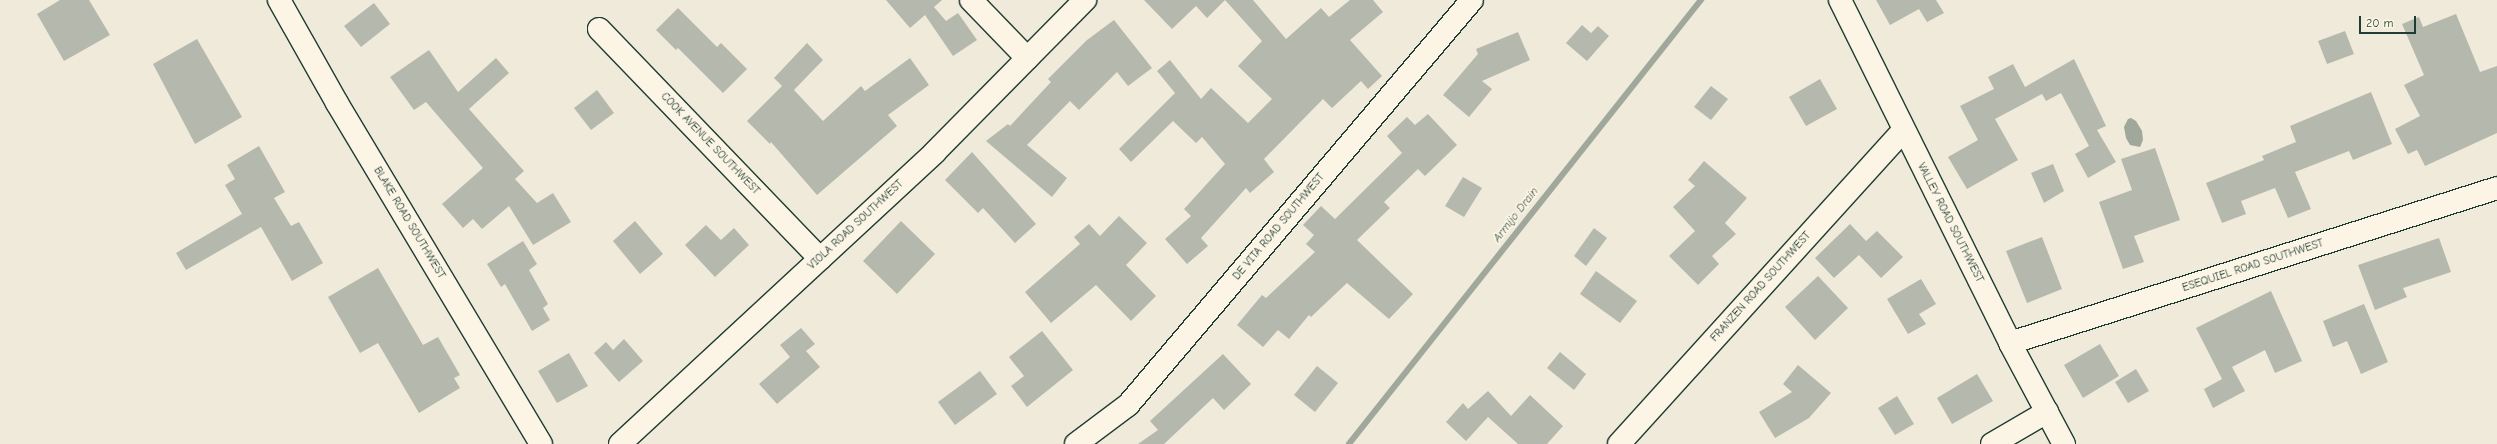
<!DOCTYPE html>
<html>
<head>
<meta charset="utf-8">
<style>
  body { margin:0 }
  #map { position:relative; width:2497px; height:444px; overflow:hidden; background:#efeada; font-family:"Comic Neue",sans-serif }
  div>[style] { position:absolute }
  .water>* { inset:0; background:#9fa89a }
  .stream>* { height:5.5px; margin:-2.75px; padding:0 2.75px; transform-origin:2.75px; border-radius:2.75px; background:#9fa89a }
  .building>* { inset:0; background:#b5b9ad }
  .roads { filter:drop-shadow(1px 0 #1f3d34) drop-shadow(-1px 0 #1f3d34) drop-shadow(0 1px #1f3d34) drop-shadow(0 -1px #1f3d34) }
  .minor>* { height:22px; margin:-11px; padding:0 11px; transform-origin:11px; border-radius:11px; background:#fcf5e5 }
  span { translate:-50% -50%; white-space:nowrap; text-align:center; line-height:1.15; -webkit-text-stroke:3.5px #fcf5e5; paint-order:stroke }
  .street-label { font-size:11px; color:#1f3d34 }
  .water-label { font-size:12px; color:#455d53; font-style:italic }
  .scale { position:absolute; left:2359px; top:16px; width:57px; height:18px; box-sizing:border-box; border:2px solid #1f3d34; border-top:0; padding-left:5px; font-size:12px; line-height:14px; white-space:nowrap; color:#1f3d34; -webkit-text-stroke:3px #fcf5e5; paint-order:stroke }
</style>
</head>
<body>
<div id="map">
  <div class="water">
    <i style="clip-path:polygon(2131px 118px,2136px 121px,2142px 131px,2143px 140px,2140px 147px,2130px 145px,2126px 138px,2124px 127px,2128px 119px)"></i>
  </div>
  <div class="stream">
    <i style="left:1349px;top:444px;width:567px;rotate:-51.59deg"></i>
  </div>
  <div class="building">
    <i style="clip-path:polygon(60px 0,89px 0,110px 35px,64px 61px,37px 14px)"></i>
    <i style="clip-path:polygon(886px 0,942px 0,934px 7px,946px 21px,958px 13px,977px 40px,953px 56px,925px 15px,910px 28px)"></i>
    <i style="clip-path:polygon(1144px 0,1253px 0,1286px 39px,1321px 8px,1329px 17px,1350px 0,1373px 0,1383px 12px,1350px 40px,1382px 76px,1368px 89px,1361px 81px,1332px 108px,1323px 99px,1264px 159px,1274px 172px,1250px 193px,1246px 188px,1201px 238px,1208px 246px,1187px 264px,1165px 239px,1191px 216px,1184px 209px,1225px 164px,1202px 137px,1196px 143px,1173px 121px,1131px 162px,1119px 149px,1175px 93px,1157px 71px,1170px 60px,1201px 99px,1211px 88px,1248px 123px,1272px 99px,1238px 66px,1262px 41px,1225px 0,1207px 18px,1196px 6px,1172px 29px)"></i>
    <i style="clip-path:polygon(1876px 0,1936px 0,1944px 13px,1927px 22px,1919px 9px,1890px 25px)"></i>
    <i style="clip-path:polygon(374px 3px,390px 24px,361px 47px,344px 26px)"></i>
    <i style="clip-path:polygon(678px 8px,717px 47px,721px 43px,747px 69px,723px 93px,678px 48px,676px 50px,656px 30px)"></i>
    <i style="clip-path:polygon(2456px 14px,2480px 72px,2497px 66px,2497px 133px,2425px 166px,2417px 150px,2408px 154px,2395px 129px,2420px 116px,2404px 85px,2424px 75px,2402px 24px,2419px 17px,2423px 27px)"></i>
    <i style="clip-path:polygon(1114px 20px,1152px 68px,1128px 86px,1117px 72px,1079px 110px,1070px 101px,1027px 145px,1067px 178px,1052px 197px,986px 141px,1008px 124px,1010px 126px,1051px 82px,1048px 79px,1087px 40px)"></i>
    <i style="clip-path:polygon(1582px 25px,1591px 33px,1598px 26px,1609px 36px,1587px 61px,1566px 43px)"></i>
    <i style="clip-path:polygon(2345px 31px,2354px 54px,2327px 64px,2318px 41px)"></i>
    <i style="clip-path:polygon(1518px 32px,1530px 60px,1482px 81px,1492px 89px,1469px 117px,1443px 95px,1478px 54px,1476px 49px)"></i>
    <i style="clip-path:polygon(197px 39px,242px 117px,195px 144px,153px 64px)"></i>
    <i style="clip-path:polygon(807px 43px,823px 60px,794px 90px,823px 121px,861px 86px,865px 91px,910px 58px,929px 85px,888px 115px,897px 126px,817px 195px,771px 142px,770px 144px,747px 121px,782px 86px,774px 78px)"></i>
    <i style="clip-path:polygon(429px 50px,458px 92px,496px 58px,509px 73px,469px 109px,524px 171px,515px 179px,537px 203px,553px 193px,571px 222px,533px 245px,509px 206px,482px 229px,473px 219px,463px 228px,442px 204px,483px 168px,426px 102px,414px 110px,390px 77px)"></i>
    <i style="clip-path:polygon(2074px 59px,2106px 126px,2097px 130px,2116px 162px,2088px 178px,2075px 154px,2089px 146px,2061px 93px,2046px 101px,2042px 94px,1995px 119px,2018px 160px,1967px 189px,1948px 157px,1978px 140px,1960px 106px,1994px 89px,1988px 77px,2013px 64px,2025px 87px)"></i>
    <i style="clip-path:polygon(1820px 79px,1837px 109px,1806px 126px,1789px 97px)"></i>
    <i style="clip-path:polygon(1711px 86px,1728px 99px,1711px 120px,1694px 107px)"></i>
    <i style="clip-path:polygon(597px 90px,614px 113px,591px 130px,574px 108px)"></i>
    <i style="clip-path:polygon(2371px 92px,2392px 144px,2353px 160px,2349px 151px,2295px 172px,2311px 209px,2288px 218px,2275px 188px,2241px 201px,2246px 214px,2222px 223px,2206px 183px,2264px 160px,2262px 156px,2296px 142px,2290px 126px)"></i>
    <i style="clip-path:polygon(1428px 114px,1457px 145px,1425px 176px,1418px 169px,1384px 202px,1390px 208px,1357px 240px,1413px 294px,1389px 319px,1347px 283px,1311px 317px,1309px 315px,1289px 339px,1278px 330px,1263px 347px,1237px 325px,1262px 295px,1266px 298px,1315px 252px,1306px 244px,1314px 235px,1303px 225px,1321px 206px,1335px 219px,1402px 153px,1387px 136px,1407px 117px,1415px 125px)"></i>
    <i style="clip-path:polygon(259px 146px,285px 192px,274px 198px,291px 226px,299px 222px,323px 263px,292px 281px,261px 227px,186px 270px,176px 253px,242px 214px,225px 185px,235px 179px,227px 165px)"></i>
    <i style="clip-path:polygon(2155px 148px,2180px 220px,2134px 236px,2144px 262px,2123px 269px,2099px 202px,2132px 190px,2121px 159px)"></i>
    <i style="clip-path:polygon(972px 152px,1036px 224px,1015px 243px,983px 208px,978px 213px,945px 180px)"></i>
    <i style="clip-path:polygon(1704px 161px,1747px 198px,1725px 223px,1736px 234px,1712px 256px,1719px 264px,1698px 285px,1669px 256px,1695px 231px,1673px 207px,1695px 186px,1688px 180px)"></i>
    <i style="clip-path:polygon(2053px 164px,2064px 191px,2044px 203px,2031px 173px)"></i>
    <i style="clip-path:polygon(1463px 177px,1482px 188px,1464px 217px,1445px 206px)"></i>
    <i style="clip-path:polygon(1119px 216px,1147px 243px,1126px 265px,1156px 296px,1131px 321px,1096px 285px,1051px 323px,1025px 292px,1080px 244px,1074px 237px,1089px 224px,1100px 236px)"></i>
    <i style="clip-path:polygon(635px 221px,663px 254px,640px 274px,613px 241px)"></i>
    <i style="clip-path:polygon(901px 221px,935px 254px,897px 294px,863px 261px)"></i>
    <i style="clip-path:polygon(1850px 224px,1866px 241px,1877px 231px,1903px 257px,1881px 278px,1859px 255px,1834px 278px,1815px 258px)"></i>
    <i style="clip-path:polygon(706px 225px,721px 240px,734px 228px,749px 245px,715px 277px,685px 245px)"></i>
    <i style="clip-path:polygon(1594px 228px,1607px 238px,1586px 266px,1574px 256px)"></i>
    <i style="clip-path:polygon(2042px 237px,2062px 289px,2027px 303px,2006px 251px)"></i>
    <i style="clip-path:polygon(2439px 238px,2451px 272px,2403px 288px,2407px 297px,2375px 310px,2358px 265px)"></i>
    <i style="clip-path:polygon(523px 241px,537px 264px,529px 270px,548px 304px,543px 308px,550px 320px,532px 331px,505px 284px,501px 287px,487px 264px)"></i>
    <i style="clip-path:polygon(378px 268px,423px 345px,438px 337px,460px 375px,454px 378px,460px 388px,419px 413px,378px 343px,360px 353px,328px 297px)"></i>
    <i style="clip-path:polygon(1596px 271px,1637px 301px,1620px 323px,1580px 294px)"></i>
    <i style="clip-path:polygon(1818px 276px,1848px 308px,1815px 340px,1785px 307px)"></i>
    <i style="clip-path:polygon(1921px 279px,1936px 304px,1919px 314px,1926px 324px,1908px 334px,1887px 299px)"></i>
    <i style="clip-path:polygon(2271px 291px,2302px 361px,2275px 373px,2265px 350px,2232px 367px,2245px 391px,2213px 408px,2204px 389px,2222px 379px,2196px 328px)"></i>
    <i style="clip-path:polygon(2364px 304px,2388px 362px,2361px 374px,2347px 341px,2333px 347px,2323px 321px)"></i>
    <i style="clip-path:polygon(801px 328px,815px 344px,806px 351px,820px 367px,777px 404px,759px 384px,790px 357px,780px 345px)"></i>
    <i style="clip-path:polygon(1042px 331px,1073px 370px,1027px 407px,1011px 386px,1024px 376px,1009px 357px)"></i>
    <i style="clip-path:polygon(624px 339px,643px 361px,619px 382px,594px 353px,606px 342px,613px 350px)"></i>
    <i style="clip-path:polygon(2100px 344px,2119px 376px,2083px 398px,2064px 365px)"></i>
    <i style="clip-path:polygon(1560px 352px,1586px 374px,1574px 390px,1547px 368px)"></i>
    <i style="clip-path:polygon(569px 353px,588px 386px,557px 403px,538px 371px)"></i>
    <i style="clip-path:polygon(1223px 354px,1251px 384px,1224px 410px,1213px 398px,1164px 444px,1138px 444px,1158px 430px,1150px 421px)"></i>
    <i style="clip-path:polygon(1798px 365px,1831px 393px,1809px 418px,1775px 438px,1759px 412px,1792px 392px,1783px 384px)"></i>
    <i style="clip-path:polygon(1317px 366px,1338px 383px,1315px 412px,1294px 395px)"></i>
    <i style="clip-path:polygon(2136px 369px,2149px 391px,2128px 403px,2115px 382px)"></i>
    <i style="clip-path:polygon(980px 371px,997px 394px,955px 425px,938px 402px)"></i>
    <i style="clip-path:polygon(1977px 374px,1993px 401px,1952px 424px,1937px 398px)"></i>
    <i style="clip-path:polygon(1488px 391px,1511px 416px,1530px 395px,1563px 426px,1547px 444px,1518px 444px,1488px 417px,1466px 441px,1446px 422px,1463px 403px,1468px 409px)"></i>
    <i style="clip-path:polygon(1897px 396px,1914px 424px,1895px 435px,1878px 408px)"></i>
  </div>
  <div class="roads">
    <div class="minor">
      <i style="left:279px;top:0;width:118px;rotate:60.6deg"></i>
      <i style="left:337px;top:103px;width:397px;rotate:59.1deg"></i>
      <i style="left:971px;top:0;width:81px;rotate:46deg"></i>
      <i style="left:1840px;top:0;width:383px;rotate:63.6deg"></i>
      <i style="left:2010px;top:343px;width:115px;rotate:61.9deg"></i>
      <i style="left:599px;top:29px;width:319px;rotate:46.1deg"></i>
      <i style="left:2010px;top:343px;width:511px;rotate:-17.65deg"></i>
      <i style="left:620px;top:444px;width:430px;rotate:-42.8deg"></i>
      <i style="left:935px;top:152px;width:214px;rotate:-45.4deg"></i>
      <i style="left:1076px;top:444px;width:65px;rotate:-36.9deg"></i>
      <i style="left:1128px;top:405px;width:531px;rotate:-49.66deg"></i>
      <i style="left:1619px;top:444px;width:423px;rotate:-47.8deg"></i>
      <i style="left:1992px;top:444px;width:64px;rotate:-30.2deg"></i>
    </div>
  </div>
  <div class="street-label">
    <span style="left:710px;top:144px;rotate:46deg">COOK AVENUE SOUTHWEST</span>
    <span style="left:409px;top:223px;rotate:59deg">BLAKE ROAD SOUTHWEST</span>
    <span style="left:1950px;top:223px;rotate:63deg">VALLEY ROAD SOUTHWEST</span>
    <span style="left:856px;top:225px;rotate:-43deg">VIOLA ROAD SOUTHWEST</span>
    <span style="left:1279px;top:227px;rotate:-50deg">DE VITA ROAD SOUTHWEST</span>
    <span style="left:2253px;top:266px;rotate:-18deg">ESEQUIEL ROAD SOUTHWEST</span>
    <span style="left:1761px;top:287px;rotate:-48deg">FRANZEN ROAD SOUTHWEST</span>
  </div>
  <div class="water-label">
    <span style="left:1516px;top:215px;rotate:-52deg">Armijo Drain</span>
  </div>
  <div class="scale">20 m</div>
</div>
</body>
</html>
